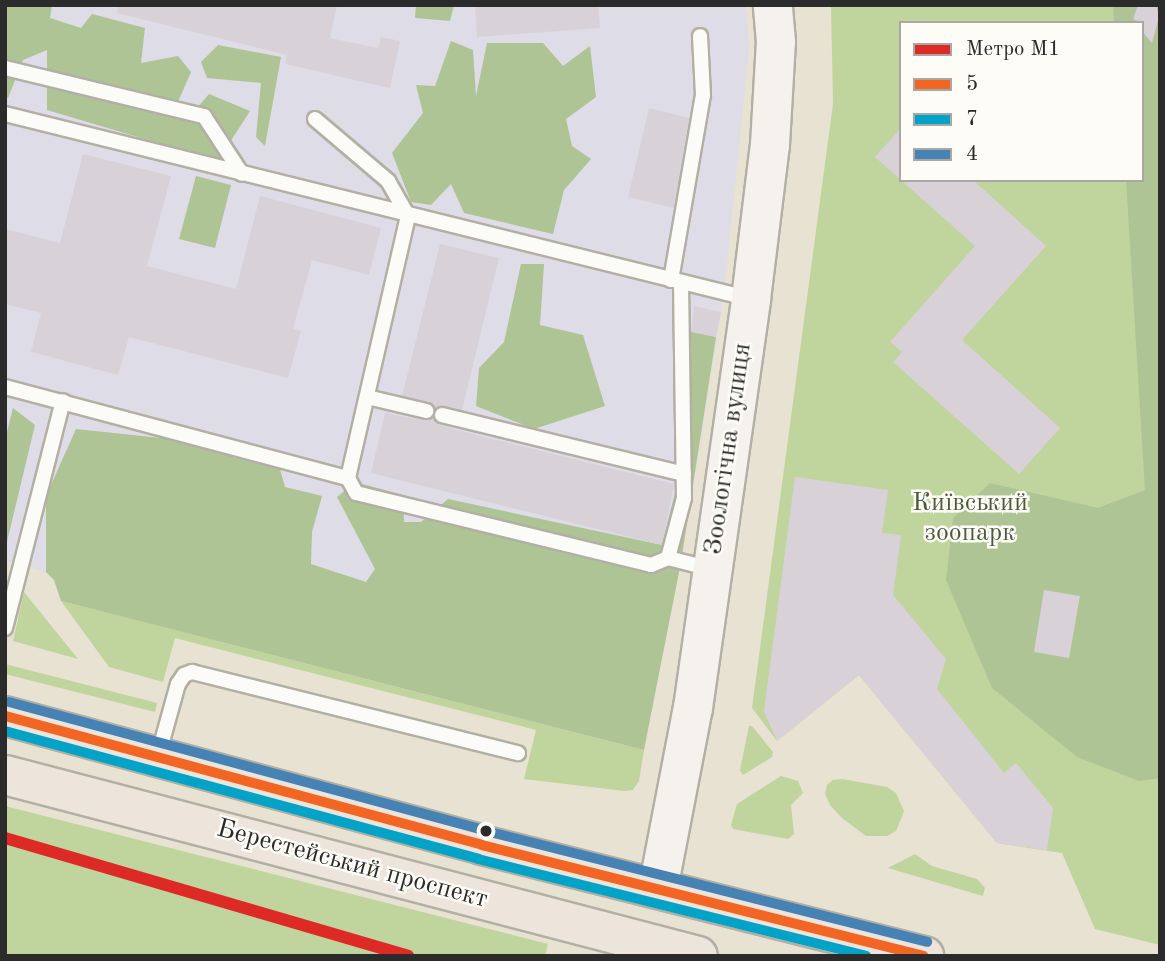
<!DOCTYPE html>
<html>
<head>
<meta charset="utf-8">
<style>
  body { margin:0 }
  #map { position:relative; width:1165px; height:961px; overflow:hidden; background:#e7e2d1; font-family:"Old Standard TT",serif }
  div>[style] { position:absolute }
  .built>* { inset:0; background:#dedce6 }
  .green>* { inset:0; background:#c0d49d }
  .forest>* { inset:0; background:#aec495 }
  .building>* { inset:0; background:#d8d2d8 }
  .roads { filter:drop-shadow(2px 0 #b2afa4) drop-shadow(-2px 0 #b2afa4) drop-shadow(0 2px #b2afa4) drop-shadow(0 -2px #b2afa4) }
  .lane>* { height:14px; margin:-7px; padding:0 7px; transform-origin:7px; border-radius:7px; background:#fbfbf8 }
  .secondary>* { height:38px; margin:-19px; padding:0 19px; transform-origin:19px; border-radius:19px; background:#f5f2ed }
  .primary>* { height:38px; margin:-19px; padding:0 19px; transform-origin:19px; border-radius:19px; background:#ede5dc }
  .bus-1>* { height:10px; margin:-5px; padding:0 5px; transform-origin:5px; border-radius:5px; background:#f26522 }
  .bus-2>* { height:10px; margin:-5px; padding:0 5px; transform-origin:5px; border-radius:5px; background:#02a3c6 }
  .bus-3>* { height:10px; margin:-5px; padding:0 5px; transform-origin:5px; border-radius:5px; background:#4682b4 }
  .metro-1>* { height:12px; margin:-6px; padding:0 6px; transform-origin:6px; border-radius:6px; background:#dd2a26 }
  .dots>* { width:19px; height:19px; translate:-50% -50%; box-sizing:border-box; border:4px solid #fdfcf7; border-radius:50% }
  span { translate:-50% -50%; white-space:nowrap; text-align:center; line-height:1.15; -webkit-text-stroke:5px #fdfcf7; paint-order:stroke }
  .street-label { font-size:26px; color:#2b2b2b }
  .park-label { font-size:26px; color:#4e5a40 }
  .frame { position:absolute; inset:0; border:7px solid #2b2b2b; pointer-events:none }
  .legend { position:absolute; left:899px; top:21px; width:245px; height:161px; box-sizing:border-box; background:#fdfcf7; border:2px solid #a9a8a5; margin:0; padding:9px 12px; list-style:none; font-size:21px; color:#2b2b2b }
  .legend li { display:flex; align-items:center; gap:14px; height:35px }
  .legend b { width:35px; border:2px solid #a9a8a5 }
</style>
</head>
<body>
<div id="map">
  <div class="built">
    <i style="clip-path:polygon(5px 5px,746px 5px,749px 48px,724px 293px,681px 562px,644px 750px,61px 601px,54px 580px,46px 572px,5px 561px)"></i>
  </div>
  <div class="green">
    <i style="clip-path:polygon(evenodd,831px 5px,1160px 5px,1160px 945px,1095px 929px,1062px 853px,997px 843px,859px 675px,777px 741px,752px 708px,833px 104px,831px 5px,901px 23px,1142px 23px,1142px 180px,901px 180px,901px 23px)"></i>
    <i style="clip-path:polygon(24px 592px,78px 659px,13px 641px)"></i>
    <i style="clip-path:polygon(61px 601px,644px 750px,639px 781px,633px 790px,624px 791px,524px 779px,536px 730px,175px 638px,163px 682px,109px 667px)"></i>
    <i style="clip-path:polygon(5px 664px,157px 703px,155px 712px,5px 674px)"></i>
    <i style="clip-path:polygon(749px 726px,752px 726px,773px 752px,772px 757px,743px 775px,740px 770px)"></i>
    <i style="clip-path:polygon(781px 776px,798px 781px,803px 793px,791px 805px,794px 834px,788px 839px,733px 829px,731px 825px,737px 804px)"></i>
    <i style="clip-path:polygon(842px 779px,887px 787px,896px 793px,904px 811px,896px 831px,887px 836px,866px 836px,842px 818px,830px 805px,825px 794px,827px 785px,833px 780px)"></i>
    <i style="clip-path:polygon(5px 806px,548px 944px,545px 956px,5px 956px)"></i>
    <i style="clip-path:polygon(915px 854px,932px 866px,977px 879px,985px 888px,983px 896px,888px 868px)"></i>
  </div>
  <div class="forest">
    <i style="clip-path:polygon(5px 5px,52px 5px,50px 18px,81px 28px,92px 14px,145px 28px,141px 63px,178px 56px,191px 72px,177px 104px,197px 108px,209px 94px,250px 111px,218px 161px,47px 110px,47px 50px,23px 60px,8px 98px,5px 97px)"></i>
    <i style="clip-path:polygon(416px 5px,454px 5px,450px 21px,415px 18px)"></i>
    <i style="clip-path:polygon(1113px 5px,1160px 5px,1160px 778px,1139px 781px,1077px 757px,992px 688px,946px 580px,953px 518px,990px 483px,1098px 508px,1145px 490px,1126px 180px,1142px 180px,1142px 23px,1114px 23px)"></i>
    <i style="clip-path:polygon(451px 41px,473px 50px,476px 96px,487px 43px,543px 43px,563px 66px,590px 46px,596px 97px,566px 119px,572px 146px,591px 159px,564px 190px,553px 234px,464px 213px,451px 184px,431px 205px,411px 202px,392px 153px,423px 113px,416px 85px,435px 86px)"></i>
    <i style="clip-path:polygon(218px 45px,281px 57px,265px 146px,256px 137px,261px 83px,207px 78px,201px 62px)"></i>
    <i style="clip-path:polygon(196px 176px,231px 185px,215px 248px,179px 239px)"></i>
    <i style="clip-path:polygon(521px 264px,544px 264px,540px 325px,583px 335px,605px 406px,534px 429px,476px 406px,479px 368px,504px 342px)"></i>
    <i style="clip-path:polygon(689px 331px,716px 337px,681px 562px,644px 750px,61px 601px,54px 580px,46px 572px,46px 496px,76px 429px,180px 440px,278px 462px,285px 487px,322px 496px,312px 532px,311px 564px,366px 582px,375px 569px,337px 497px,355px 482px,403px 495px,404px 522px,421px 522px,448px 499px,662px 545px,677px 485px,674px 444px,687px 435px)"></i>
    <i style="clip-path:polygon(13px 408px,35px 425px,5px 550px,5px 440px)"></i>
  </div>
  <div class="building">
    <i style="clip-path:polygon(118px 5px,337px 5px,330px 38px,378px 48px,381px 37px,400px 41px,390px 88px,285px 64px,287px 55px,117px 13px)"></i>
    <i style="clip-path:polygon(475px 5px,598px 5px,600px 28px,477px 37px)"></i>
    <i style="clip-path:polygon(1138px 5px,1156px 5px,1159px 17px,1152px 43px,1142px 31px,1142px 23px,1133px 19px)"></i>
    <i style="clip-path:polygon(649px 108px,689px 118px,674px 208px,628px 197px)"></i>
    <i style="clip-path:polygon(901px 128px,901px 180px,875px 157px)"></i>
    <i style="clip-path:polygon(83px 154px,171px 176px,147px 266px,236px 289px,260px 196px,381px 228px,369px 275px,312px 260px,293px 329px,301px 331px,288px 378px,129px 337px,118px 375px,31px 352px,41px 313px,5px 304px,5px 229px,60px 243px)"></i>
    <i style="clip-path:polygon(901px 180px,973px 180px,1046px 246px,962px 340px,1060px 428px,1019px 474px,893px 362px,902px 352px,890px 342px,975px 246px)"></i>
    <i style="clip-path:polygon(440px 244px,499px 258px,462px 410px,444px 406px,435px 408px,429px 402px,402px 396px)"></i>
    <i style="clip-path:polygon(694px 306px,721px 312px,716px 337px,691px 332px)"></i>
    <i style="clip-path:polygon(385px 413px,424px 420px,433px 418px,439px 424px,457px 430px,674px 484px,662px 545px,371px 473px)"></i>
    <i style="clip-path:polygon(795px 477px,888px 490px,882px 533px,901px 535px,893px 595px,946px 659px,937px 689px,1004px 773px,1016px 763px,1053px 808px,1047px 850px,997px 843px,859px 675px,777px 741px,764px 711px)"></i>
    <i style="clip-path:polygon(1044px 590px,1080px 596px,1069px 658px,1034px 652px)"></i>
  </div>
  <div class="roads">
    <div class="lane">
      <i style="left:5px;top:68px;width:205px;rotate:13.6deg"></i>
      <i style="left:204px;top:116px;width:69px;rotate:56.8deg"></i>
      <i style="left:5px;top:114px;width:769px;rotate:13.93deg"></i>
      <i style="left:315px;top:119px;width:96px;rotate:40.3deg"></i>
      <i style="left:388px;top:181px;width:40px;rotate:60.3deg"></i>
      <i style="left:408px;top:216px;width:269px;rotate:102.9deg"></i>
      <i style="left:671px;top:280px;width:188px;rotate:-80.2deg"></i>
      <i style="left:703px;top:95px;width:59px;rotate:-92.9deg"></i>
      <i style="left:5px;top:387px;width:355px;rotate:14.9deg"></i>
      <i style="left:348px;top:478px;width:17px;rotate:62deg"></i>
      <i style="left:356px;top:493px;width:304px;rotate:13.7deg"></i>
      <i style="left:651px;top:565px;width:18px;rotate:-22deg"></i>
      <i style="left:668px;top:558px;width:62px;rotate:-75.1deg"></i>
      <i style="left:684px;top:498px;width:215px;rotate:-90.8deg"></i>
      <i style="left:367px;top:397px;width:61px;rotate:13.3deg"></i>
      <i style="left:442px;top:415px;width:249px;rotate:13.7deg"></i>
      <i style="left:668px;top:558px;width:44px;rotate:14.3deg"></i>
      <i style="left:5px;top:628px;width:234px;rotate:-75.7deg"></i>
      <i style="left:158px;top:756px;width:75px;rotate:-74.5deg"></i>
      <i style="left:178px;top:684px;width:11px;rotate:-56deg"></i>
      <i style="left:184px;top:675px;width:9px;rotate:-21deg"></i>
      <i style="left:192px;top:672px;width:336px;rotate:14deg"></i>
    </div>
    <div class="secondary">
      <i style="left:658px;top:889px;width:184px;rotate:-79.1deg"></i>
      <i style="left:693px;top:708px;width:413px;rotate:-81.9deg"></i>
      <i style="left:751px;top:299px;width:155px;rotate:-83deg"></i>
      <i style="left:770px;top:145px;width:103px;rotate:-86.7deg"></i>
      <i style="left:776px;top:42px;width:37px;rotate:-95deg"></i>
    </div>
    <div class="primary">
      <i style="left:5px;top:716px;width:494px;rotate:15.1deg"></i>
      <i style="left:482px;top:845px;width:456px;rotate:14.1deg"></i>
      <i style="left:5px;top:775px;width:716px;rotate:14.64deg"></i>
    </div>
  </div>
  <div class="bus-1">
    <i style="left:5px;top:716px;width:494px;rotate:15.1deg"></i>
    <i style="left:482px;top:845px;width:455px;rotate:14.1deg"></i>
  </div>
  <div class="bus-2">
    <i style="left:5px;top:731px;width:490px;rotate:15.1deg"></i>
    <i style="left:478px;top:859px;width:400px;rotate:14deg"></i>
  </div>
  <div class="bus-3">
    <i style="left:9px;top:702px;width:494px;rotate:15.1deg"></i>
    <i style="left:486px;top:831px;width:455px;rotate:14.1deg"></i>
  </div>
  <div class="metro-1">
    <i style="left:5px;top:838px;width:420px;rotate:16.3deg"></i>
  </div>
  <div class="dots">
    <i style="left:486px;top:831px;background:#2b2b2b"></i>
  </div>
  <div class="street-label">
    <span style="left:729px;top:449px;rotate:-82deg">Зоологічна вулиця</span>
    <span style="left:352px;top:865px;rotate:15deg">Берестейський проспект</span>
  </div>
  <div class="park-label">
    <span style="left:970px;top:519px">Київський<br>зоопарк</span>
  </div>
  <div class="frame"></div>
  <ul class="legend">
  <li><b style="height:9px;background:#dd2a26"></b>Метро M1</li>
  <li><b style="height:9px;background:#f26522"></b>5</li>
  <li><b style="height:9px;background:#02a3c6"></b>7</li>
  <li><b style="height:9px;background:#4682b4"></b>4</li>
  </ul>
</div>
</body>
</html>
